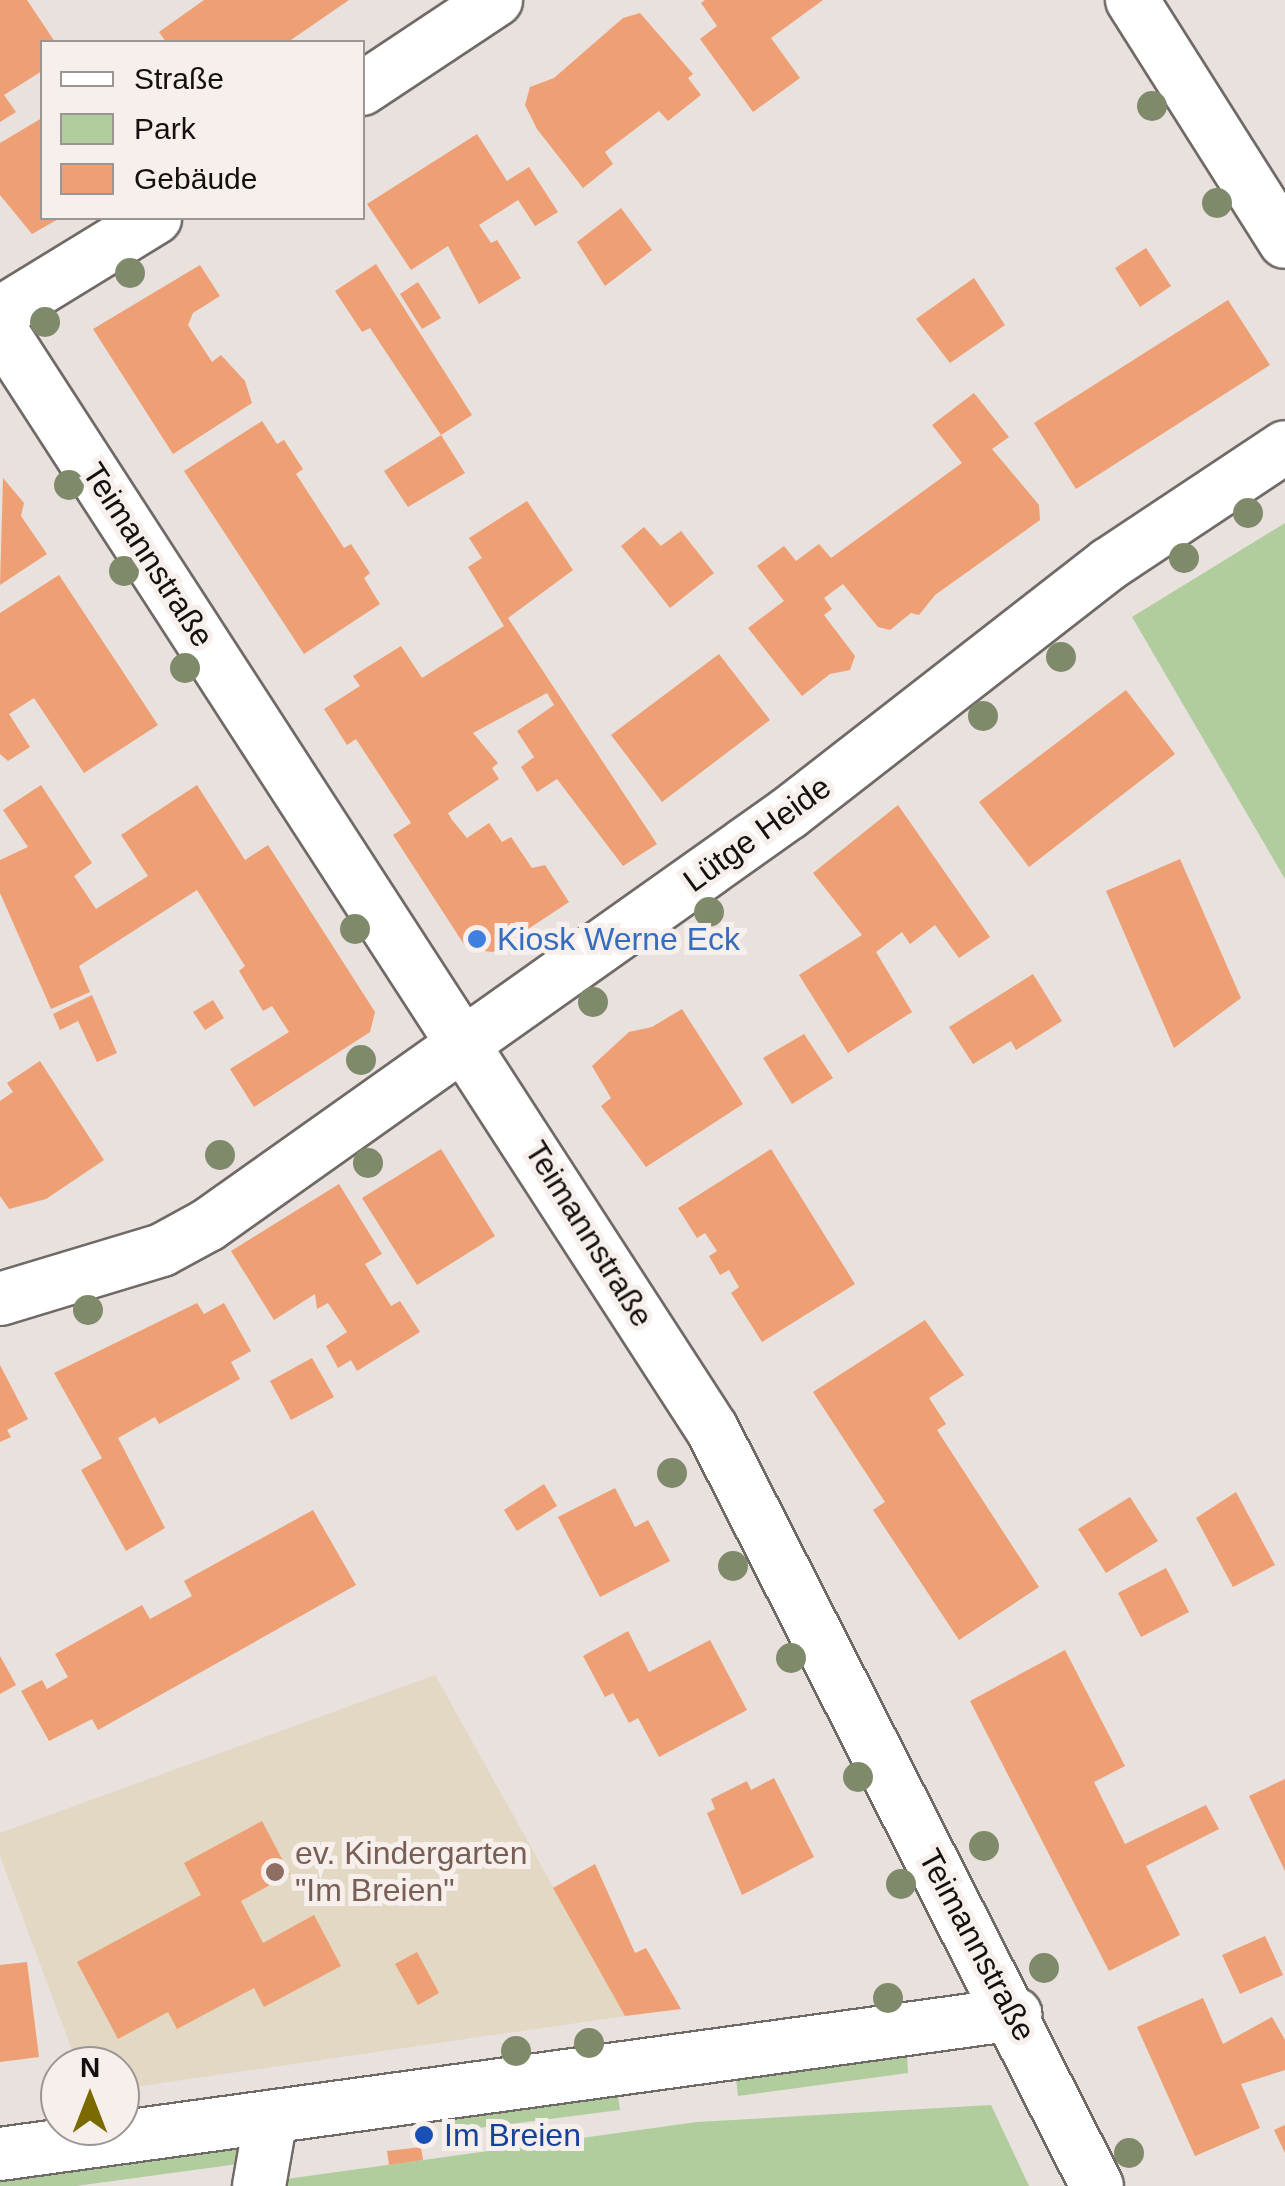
<!DOCTYPE html>
<html>
<head>
<meta charset="utf-8">
<style>
  body { margin:0 }
  #map { position:relative; width:1285px; height:2186px; overflow:hidden; background:#e8e1de; font-family:Arial,sans-serif }
  div>[style] { position:absolute }
  .education>* { inset:0; background:#e2d8c3 }
  .green>* { inset:0; background:#b1cc9d }
  .building>* { inset:0; background:#ee9f73 }
  .roads { filter:drop-shadow(2px 0 #706a67) drop-shadow(-2px 0 #706a67) drop-shadow(0 2px #706a67) drop-shadow(0 -2px #706a67) }
  .minor>* { height:52px; margin:-26px; padding:0 26px; transform-origin:26px; border-radius:26px; background:#fff }
  .trees>* { width:30px; height:30px; margin:-15px; border-radius:50%; background:#7f8a6b }
  .dots>* { width:28px; height:28px; translate:-50% -50%; box-sizing:border-box; border:5px solid #f6efeb; border-radius:50% }
  span { translate:-50% -50%; white-space:nowrap; text-align:center; line-height:1.15; -webkit-text-stroke:10px #f6efeb; paint-order:stroke }
  .street-label { font-size:32px; color:#13100f }
  .shop-label { font-size:32px; color:#366cbe }
  .left { translate:0 -50%; text-align:left }
  .education-label { font-size:32px; color:#785e54 }
  .transit-label { font-size:32px; color:#164399 }
  .legend { position:absolute; left:40px; top:40px; width:325px; height:180px; box-sizing:border-box; background:#f6efeb; border:2px solid #9b9693; margin:0; padding:12px 18px; list-style:none; font-size:30px; color:#13100f }
  .legend li { display:flex; align-items:center; gap:20px; height:50px }
  .legend b { width:50px; border:2px solid #9b9693 }
  .north { position:absolute; left:40px; top:2046px; width:100px; height:100px; box-sizing:border-box; background:#f6efeb; border:2px solid #9b9693; border-radius:50%; rotate:0deg; font-size:28px; font-weight:700; line-height:40px; text-align:center; color:#13100f }
  .north::after { content:''; display:block; margin:auto; width:35px; height:45px; background:#796a01; clip-path:polygon(50% 0,100% 100%,50% 72%,0 100%) }
</style>
</head>
<body>
<div id="map">
  <div class="education">
    <i style="clip-path:polygon(435px 1675px,625px 2016px,120px 2089px,120px 2066px,78px 2066px,0 1856px,0 1833px)"></i>
  </div>
  <div class="green">
    <i style="clip-path:polygon(1285px 523px,1285px 879px,1132px 617px)"></i>
    <i style="clip-path:polygon(907px 2054px,908px 2073px,738px 2096px,736px 2078px)"></i>
    <i style="clip-path:polygon(618px 2095px,620px 2110px,446px 2132px,444px 2118px)"></i>
    <i style="clip-path:polygon(991px 2105px,1029px 2186px,236px 2186px,697px 2122px)"></i>
    <i style="clip-path:polygon(245px 2144px,238px 2164px,76px 2186px,0 2186px,0 2176px)"></i>
  </div>
  <div class="building">
    <i style="clip-path:polygon(0 0,27px 0,55px 42px,42px 42px,42px 71px,4px 95px,16px 112px,0 122px)"></i>
    <i style="clip-path:polygon(204px 0,349px 0,288px 42px,166px 42px,159px 32px)"></i>
    <i style="clip-path:polygon(705px 0,823px 0,771px 38px,800px 78px,753px 112px,700px 39px,717px 26px,701px 3px)"></i>
    <i style="clip-path:polygon(640px 13px,693px 74px,688px 78px,701px 95px,668px 121px,659px 111px,605px 152px,613px 164px,583px 188px,537px 129px,525px 105px,530px 87px,554px 78px,623px 18px)"></i>
    <i style="clip-path:polygon(42px 118px,42px 218px,60px 218px,32px 234px,0 195px,0 143px)"></i>
    <i style="clip-path:polygon(477px 134px,507px 181px,529px 167px,558px 212px,535px 226px,518px 200px,479px 225px,491px 243px,497px 240px,521px 278px,479px 304px,448px 246px,411px 270px,367px 204px)"></i>
    <i style="clip-path:polygon(621px 208px,652px 250px,605px 286px,577px 242px)"></i>
    <i style="clip-path:polygon(1146px 248px,1171px 286px,1140px 307px,1115px 268px)"></i>
    <i style="clip-path:polygon(376px 264px,472px 415px,441px 435px,465px 473px,408px 507px,384px 471px,441px 435px,370px 328px,362px 332px,335px 291px)"></i>
    <i style="clip-path:polygon(200px 265px,220px 296px,193px 313px,188px 325px,212px 362px,221px 355px,245px 381px,252px 403px,173px 454px,93px 329px)"></i>
    <i style="clip-path:polygon(974px 278px,1005px 325px,950px 363px,916px 319px)"></i>
    <i style="clip-path:polygon(418px 282px,441px 318px,422px 329px,400px 294px)"></i>
    <i style="clip-path:polygon(1228px 300px,1270px 365px,1076px 489px,1034px 423px)"></i>
    <i style="clip-path:polygon(974px 393px,1009px 437px,992px 449px,1039px 505px,1040px 520px,935px 595px,919px 615px,911px 613px,890px 630px,878px 627px,843px 584px,824px 598px,832px 609px,824px 615px,855px 656px,850px 670px,830px 674px,802px 696px,748px 628px,784px 601px,757px 566px,784px 546px,796px 561px,819px 544px,831px 558px,962px 463px,932px 425px)"></i>
    <i style="clip-path:polygon(262px 421px,277px 444px,284px 440px,303px 469px,296px 474px,344px 548px,351px 544px,370px 573px,364px 578px,380px 604px,304px 654px,184px 471px)"></i>
    <i style="clip-path:polygon(3px 478px,24px 503px,21px 516px,47px 554px,0 585px)"></i>
    <i style="clip-path:polygon(527px 501px,573px 570px,508px 618px,657px 844px,623px 866px,557px 779px,537px 792px,521px 767px,534px 757px,517px 731px,554px 705px,547px 693px,473px 733px,498px 763px,492px 768px,499px 779px,448px 813px,452px 820px,467px 838px,489px 823px,502px 842px,511px 837px,532px 868px,545px 865px,569px 902px,493px 952px,467px 949px,393px 835px,411px 823px,356px 739px,347px 745px,324px 709px,360px 686px,353px 676px,401px 646px,422px 678px,504px 626px,468px 567px,482px 558px,469px 538px)"></i>
    <i style="clip-path:polygon(644px 527px,661px 546px,681px 531px,714px 573px,670px 608px,621px 546px)"></i>
    <i style="clip-path:polygon(59px 575px,158px 725px,84px 773px,34px 698px,9px 714px,30px 747px,8px 761px,0 754px,0 613px)"></i>
    <i style="clip-path:polygon(719px 654px,770px 720px,662px 802px,611px 735px)"></i>
    <i style="clip-path:polygon(1126px 690px,1175px 754px,1029px 867px,979px 802px)"></i>
    <i style="clip-path:polygon(41px 785px,92px 863px,74px 876px,96px 909px,148px 876px,121px 835px,197px 785px,245px 860px,268px 845px,375px 1012px,370px 1032px,254px 1107px,230px 1069px,289px 1032px,272px 1006px,263px 1011px,239px 971px,245px 966px,197px 890px,79px 966px,90px 992px,51px 1009px,0 893px,0 860px,28px 847px,3px 810px)"></i>
    <i style="clip-path:polygon(898px 805px,990px 937px,959px 958px,935px 925px,910px 944px,902px 932px,876px 952px,912px 1012px,848px 1053px,799px 975px,862px 935px,813px 873px)"></i>
    <i style="clip-path:polygon(1180px 859px,1241px 998px,1174px 1048px,1106px 891px)"></i>
    <i style="clip-path:polygon(1033px 974px,1062px 1021px,1016px 1050px,1011px 1041px,973px 1064px,949px 1027px)"></i>
    <i style="clip-path:polygon(92px 995px,117px 1053px,97px 1062px,78px 1021px,60px 1030px,53px 1014px)"></i>
    <i style="clip-path:polygon(213px 1000px,224px 1018px,205px 1030px,193px 1012px)"></i>
    <i style="clip-path:polygon(682px 1009px,743px 1104px,646px 1167px,601px 1106px,611px 1098px,592px 1066px,629px 1032px,652px 1027px)"></i>
    <i style="clip-path:polygon(804px 1034px,833px 1078px,792px 1104px,763px 1058px)"></i>
    <i style="clip-path:polygon(40px 1061px,104px 1160px,46px 1199px,9px 1209px,0 1196px,0 1101px,13px 1092px,7px 1083px)"></i>
    <i style="clip-path:polygon(441px 1149px,495px 1236px,417px 1285px,362px 1198px)"></i>
    <i style="clip-path:polygon(771px 1149px,855px 1284px,762px 1342px,731px 1293px,739px 1287px,729px 1270px,720px 1275px,709px 1256px,717px 1251px,705px 1233px,697px 1238px,678px 1208px)"></i>
    <i style="clip-path:polygon(339px 1184px,382px 1254px,365px 1264px,391px 1306px,400px 1301px,420px 1332px,357px 1371px,351px 1360px,338px 1368px,326px 1346px,347px 1332px,328px 1303px,317px 1309px,315px 1294px,274px 1320px,231px 1251px)"></i>
    <i style="clip-path:polygon(197px 1303px,204px 1314px,224px 1303px,251px 1351px,231px 1362px,240px 1379px,159px 1424px,155px 1417px,118px 1438px,165px 1528px,126px 1551px,81px 1470px,102px 1458px,54px 1373px)"></i>
    <i style="clip-path:polygon(925px 1320px,964px 1375px,929px 1398px,946px 1424px,937px 1430px,1039px 1587px,959px 1640px,873px 1510px,885px 1502px,813px 1392px)"></i>
    <i style="clip-path:polygon(312px 1358px,334px 1397px,291px 1420px,270px 1381px)"></i>
    <i style="clip-path:polygon(0 1365px,28px 1419px,7px 1430px,11px 1437px,0 1442px)"></i>
    <i style="clip-path:polygon(544px 1484px,557px 1506px,517px 1531px,504px 1510px)"></i>
    <i style="clip-path:polygon(615px 1488px,635px 1527px,648px 1520px,670px 1561px,600px 1597px,558px 1517px)"></i>
    <i style="clip-path:polygon(1236px 1492px,1275px 1565px,1233px 1587px,1196px 1518px)"></i>
    <i style="clip-path:polygon(1130px 1497px,1158px 1541px,1106px 1573px,1078px 1529px)"></i>
    <i style="clip-path:polygon(313px 1510px,356px 1585px,98px 1730px,92px 1719px,49px 1741px,21px 1691px,42px 1680px,47px 1689px,68px 1677px,55px 1654px,142px 1605px,150px 1619px,192px 1596px,184px 1581px)"></i>
    <i style="clip-path:polygon(1166px 1568px,1189px 1612px,1141px 1637px,1118px 1593px)"></i>
    <i style="clip-path:polygon(628px 1631px,649px 1672px,710px 1640px,747px 1710px,659px 1757px,638px 1718px,629px 1723px,613px 1693px,605px 1697px,583px 1656px)"></i>
    <i style="clip-path:polygon(1065px 1650px,1125px 1766px,1094px 1782px,1125px 1844px,1206px 1805px,1219px 1829px,1146px 1866px,1180px 1935px,1109px 1971px,970px 1701px)"></i>
    <i style="clip-path:polygon(0 1656px,16px 1685px,0 1694px)"></i>
    <i style="clip-path:polygon(774px 1778px,814px 1857px,742px 1895px,707px 1813px,715px 1809px,711px 1799px,747px 1781px,751px 1790px)"></i>
    <i style="clip-path:polygon(1285px 1779px,1285px 1871px,1249px 1796px)"></i>
    <i style="clip-path:polygon(262px 1821px,290px 1874px,241px 1901px,263px 1943px,314px 1915px,341px 1966px,264px 2007px,254px 1988px,177px 2029px,168px 2012px,118px 2039px,77px 1962px,201px 1895px,184px 1863px)"></i>
    <i style="clip-path:polygon(595px 1864px,635px 1953px,646px 1948px,681px 2009px,625px 2016px,553px 1888px)"></i>
    <i style="clip-path:polygon(1265px 1936px,1283px 1975px,1240px 1994px,1222px 1955px)"></i>
    <i style="clip-path:polygon(417px 1952px,439px 1993px,418px 2005px,395px 1964px)"></i>
    <i style="clip-path:polygon(27px 1962px,39px 2057px,0 2062px,0 1965px)"></i>
    <i style="clip-path:polygon(1203px 1998px,1223px 2044px,1272px 2017px,1285px 2040px,1285px 2070px,1241px 2084px,1260px 2128px,1195px 2156px,1137px 2027px)"></i>
    <i style="clip-path:polygon(1285px 2125px,1285px 2153px,1274px 2130px)"></i>
    <i style="clip-path:polygon(421px 2147px,423px 2160px,389px 2165px,387px 2151px)"></i>
  </div>
  <div class="roads">
    <div class="minor">
      <i style="left:1132px;top:0;width:286px;rotate:57.7deg"></i>
      <i style="left:362px;top:89px;width:161px;rotate:-33.6deg"></i>
      <i style="left:0;top:313px;width:182px;rotate:-31.5deg"></i>
      <i style="left:0;top:329px;width:1310px;rotate:57.09deg"></i>
      <i style="left:712px;top:1429px;width:849px;rotate:63.04deg"></i>
      <i style="left:0;top:1299px;width:169px;rotate:-16.8deg"></i>
      <i style="left:162px;top:1250px;width:52px;rotate:-28.5deg"></i>
      <i style="left:208px;top:1225px;width:712px;rotate:-35.34deg"></i>
      <i style="left:789px;top:813px;width:405px;rotate:-37.9deg"></i>
      <i style="left:1109px;top:564px;width:211px;rotate:-33.6deg"></i>
      <i style="left:0;top:2154px;width:1025px;rotate:-7.85deg"></i>
      <i style="left:259px;top:2186px;width:70px;rotate:-80.1deg"></i>
    </div>
  </div>
  <div class="trees">
    <i style="left:1152px;top:106px"></i>
    <i style="left:1217px;top:203px"></i>
    <i style="left:130px;top:273px"></i>
    <i style="left:45px;top:322px"></i>
    <i style="left:69px;top:485px"></i>
    <i style="left:1248px;top:513px"></i>
    <i style="left:1184px;top:558px"></i>
    <i style="left:124px;top:571px"></i>
    <i style="left:1061px;top:657px"></i>
    <i style="left:185px;top:668px"></i>
    <i style="left:983px;top:716px"></i>
    <i style="left:709px;top:912px"></i>
    <i style="left:355px;top:929px"></i>
    <i style="left:593px;top:1002px"></i>
    <i style="left:361px;top:1060px"></i>
    <i style="left:220px;top:1155px"></i>
    <i style="left:368px;top:1163px"></i>
    <i style="left:88px;top:1310px"></i>
    <i style="left:672px;top:1473px"></i>
    <i style="left:733px;top:1566px"></i>
    <i style="left:791px;top:1658px"></i>
    <i style="left:858px;top:1777px"></i>
    <i style="left:984px;top:1846px"></i>
    <i style="left:901px;top:1884px"></i>
    <i style="left:1044px;top:1968px"></i>
    <i style="left:888px;top:1998px"></i>
    <i style="left:589px;top:2043px"></i>
    <i style="left:516px;top:2051px"></i>
    <i style="left:1129px;top:2153px"></i>
  </div>
  <div class="dots">
    <i style="left:477px;top:939px;background:#3f7fe0"></i>
    <i style="left:275px;top:1872px;background:#8d6e63"></i>
    <i style="left:424px;top:2135px;background:#1a4fb4"></i>
  </div>
  <div class="street-label">
    <span style="left:148px;top:555px;rotate:57deg">Teimannstraße</span>
    <span style="left:757px;top:834px;rotate:-36deg">Lütge Heide</span>
    <span style="left:589px;top:1234px;rotate:58deg">Teimannstraße</span>
    <span style="left:977px;top:1945px;rotate:62deg">Teimannstraße</span>
  </div>
  <div class="shop-label">
    <span class="left" style="left:497px;top:939px">Kiosk Werne Eck</span>
  </div>
  <div class="education-label">
    <span class="left" style="left:295px;top:1872px">ev. Kindergarten<br>"Im Breien"</span>
  </div>
  <div class="transit-label">
    <span class="left" style="left:444px;top:2135px">Im Breien</span>
  </div>
  <ul class="legend">
  <li><b style="height:12px;background:#fff"></b>Straße</li>
  <li><b style="height:28px;background:#b1cc9d"></b>Park</li>
  <li><b style="height:28px;background:#ee9f73"></b>Gebäude</li>
  </ul>
  <div class="north">N</div>
</div>
</body>
</html>
